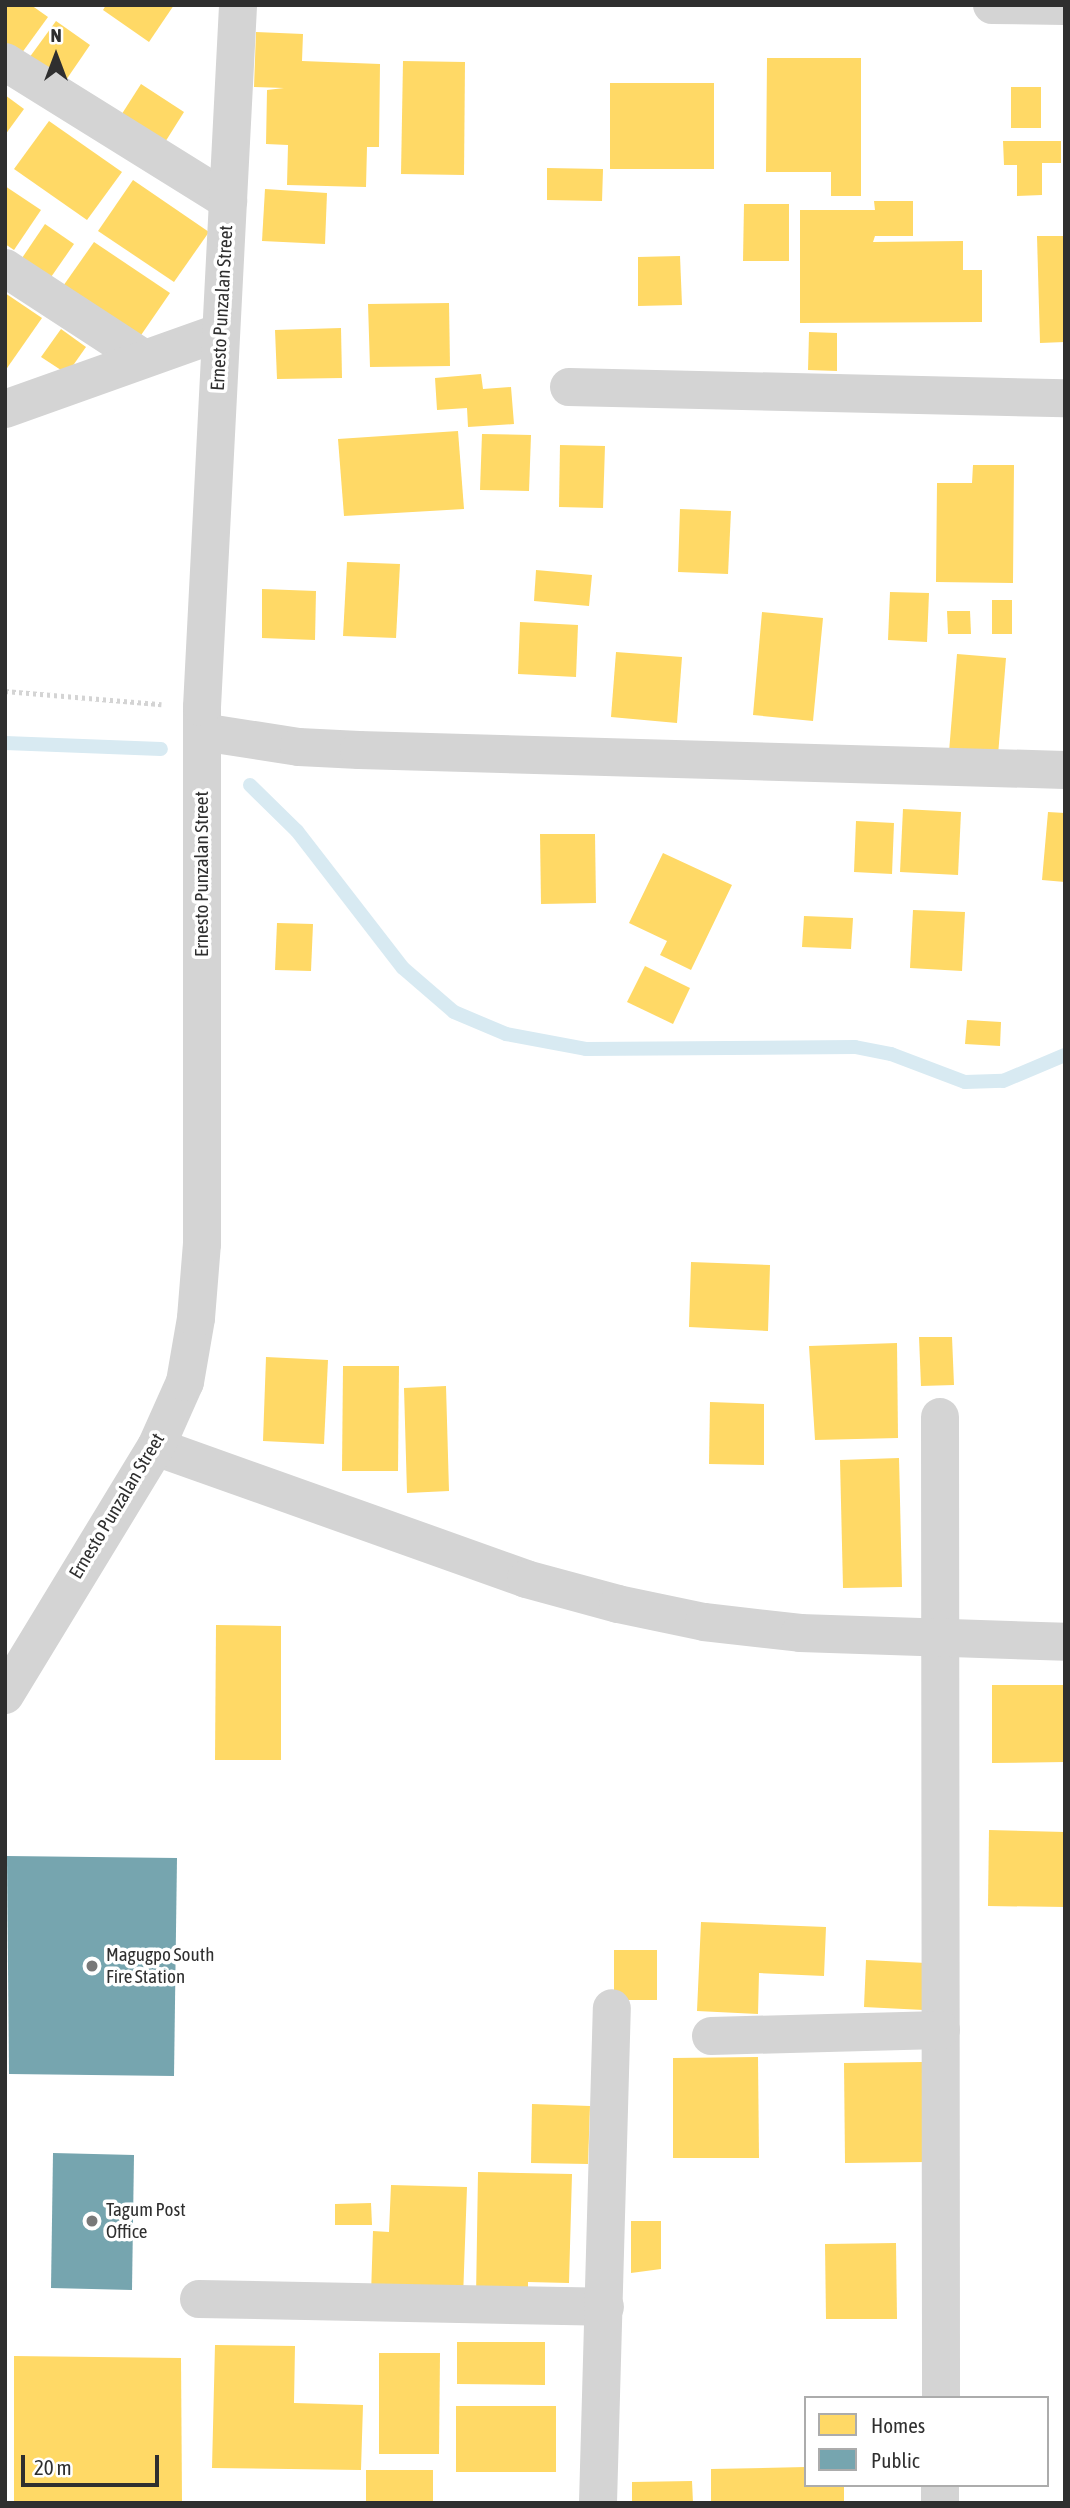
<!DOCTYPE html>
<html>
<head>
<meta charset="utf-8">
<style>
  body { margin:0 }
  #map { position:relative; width:1070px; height:2508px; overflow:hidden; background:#fff; font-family:"Asap Condensed",sans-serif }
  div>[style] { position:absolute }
  .homes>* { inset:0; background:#ffd966 }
  .public>* { inset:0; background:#76a5af }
  .stream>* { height:14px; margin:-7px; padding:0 7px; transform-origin:7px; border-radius:7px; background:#d8eaf2 }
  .path>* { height:4.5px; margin-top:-2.25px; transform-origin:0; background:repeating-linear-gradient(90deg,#d4d4d4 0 3.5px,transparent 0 7px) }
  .minor>* { height:38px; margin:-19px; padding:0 19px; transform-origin:19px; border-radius:19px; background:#d4d4d4 }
  .tertiary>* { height:38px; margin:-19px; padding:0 19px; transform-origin:19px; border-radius:19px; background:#d4d4d4 }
  .dots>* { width:19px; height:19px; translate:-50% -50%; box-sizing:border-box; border:4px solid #fff; border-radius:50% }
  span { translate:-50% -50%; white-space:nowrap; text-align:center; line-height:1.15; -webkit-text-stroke:7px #fff; paint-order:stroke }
  .street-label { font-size:19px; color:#2f2f2f }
  .poi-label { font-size:19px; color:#2f2f2f }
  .left { translate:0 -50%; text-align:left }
  .frame { position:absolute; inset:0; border:7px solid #2f2f2f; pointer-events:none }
  .legend { position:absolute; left:804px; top:2396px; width:245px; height:91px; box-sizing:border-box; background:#fff; border:2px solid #acacac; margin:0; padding:9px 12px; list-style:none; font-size:21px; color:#2f2f2f }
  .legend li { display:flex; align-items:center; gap:14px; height:35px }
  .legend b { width:35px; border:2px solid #acacac }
  .north { position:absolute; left:21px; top:21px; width:70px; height:70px; -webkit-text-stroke:5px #fff; paint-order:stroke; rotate:0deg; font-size:19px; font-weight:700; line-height:28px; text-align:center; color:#2f2f2f }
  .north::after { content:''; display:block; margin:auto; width:24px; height:32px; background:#2f2f2f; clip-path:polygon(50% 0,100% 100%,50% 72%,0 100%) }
  .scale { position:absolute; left:21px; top:2455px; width:138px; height:32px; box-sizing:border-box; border:4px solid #2f2f2f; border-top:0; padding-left:9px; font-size:21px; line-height:24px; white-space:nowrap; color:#2f2f2f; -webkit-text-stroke:5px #fff; paint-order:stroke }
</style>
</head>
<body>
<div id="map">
  <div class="homes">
    <i style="clip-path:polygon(5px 5px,31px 5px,48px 17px,16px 61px,5px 53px)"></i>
    <i style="clip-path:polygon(106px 5px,174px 5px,149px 42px,103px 10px)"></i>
    <i style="clip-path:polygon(56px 21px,90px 45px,64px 83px,29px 58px)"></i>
    <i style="clip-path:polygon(256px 32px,303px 34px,302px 61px,380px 64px,379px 147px,367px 147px,366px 187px,287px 185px,288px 145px,266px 144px,267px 90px,284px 88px,254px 87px)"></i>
    <i style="clip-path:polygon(767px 58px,861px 58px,861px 196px,831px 196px,831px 172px,766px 172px)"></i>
    <i style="clip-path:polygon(403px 61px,465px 62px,464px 175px,401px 174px)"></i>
    <i style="clip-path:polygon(610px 83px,714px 83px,714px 169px,610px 169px)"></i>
    <i style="clip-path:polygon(141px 84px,184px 112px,162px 147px,118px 120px)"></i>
    <i style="clip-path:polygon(1011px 87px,1041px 87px,1041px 128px,1011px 128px)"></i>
    <i style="clip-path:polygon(5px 95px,24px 109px,5px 135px)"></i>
    <i style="clip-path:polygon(49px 121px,122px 172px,87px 220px,14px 169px)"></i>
    <i style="clip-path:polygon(1003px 141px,1061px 141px,1061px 163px,1042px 163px,1042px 195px,1017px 196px,1017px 165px,1004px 165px)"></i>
    <i style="clip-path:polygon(547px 168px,603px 169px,602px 201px,547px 200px)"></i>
    <i style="clip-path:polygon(133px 180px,209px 232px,174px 282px,98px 231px)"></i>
    <i style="clip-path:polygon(5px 186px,41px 210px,14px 250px,5px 244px)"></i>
    <i style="clip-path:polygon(265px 189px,327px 193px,325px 244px,262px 241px)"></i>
    <i style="clip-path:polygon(874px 201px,913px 201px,913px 236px,875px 236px,873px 242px,963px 241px,963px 270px,982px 270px,982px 322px,800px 323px,800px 210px,875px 210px)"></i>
    <i style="clip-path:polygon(744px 204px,789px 204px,789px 261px,743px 261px)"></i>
    <i style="clip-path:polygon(45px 224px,74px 244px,49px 280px,20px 261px)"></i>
    <i style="clip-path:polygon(1037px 236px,1065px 236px,1065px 342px,1040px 343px)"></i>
    <i style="clip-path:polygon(94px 242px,170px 293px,137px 341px,61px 289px)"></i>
    <i style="clip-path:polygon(680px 256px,682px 305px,638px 306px,638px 257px)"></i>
    <i style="clip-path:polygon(5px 293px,42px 318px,5px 371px)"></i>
    <i style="clip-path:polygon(449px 303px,450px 366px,370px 367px,368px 304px)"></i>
    <i style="clip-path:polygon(341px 328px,342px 378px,277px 379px,275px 330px)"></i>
    <i style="clip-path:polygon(61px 329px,86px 347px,67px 374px,41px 357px)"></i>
    <i style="clip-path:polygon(809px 332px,837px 333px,837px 371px,808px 370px)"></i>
    <i style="clip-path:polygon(481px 374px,483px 389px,511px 387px,514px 424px,468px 427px,467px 408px,437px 410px,435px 378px)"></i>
    <i style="clip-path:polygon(458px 431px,464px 509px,344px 516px,338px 439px)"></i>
    <i style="clip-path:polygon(482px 434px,531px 435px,529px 491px,480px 490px)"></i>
    <i style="clip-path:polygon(560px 445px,605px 446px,603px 508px,559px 507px)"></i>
    <i style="clip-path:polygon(973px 465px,1014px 465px,1013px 583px,936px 582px,937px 483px,972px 483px)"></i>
    <i style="clip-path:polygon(680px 509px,731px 511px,728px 574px,678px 572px)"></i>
    <i style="clip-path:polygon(347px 562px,400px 564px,396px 638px,343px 636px)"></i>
    <i style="clip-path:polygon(536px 570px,592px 575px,589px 606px,534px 601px)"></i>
    <i style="clip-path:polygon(262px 589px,316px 591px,315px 640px,262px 638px)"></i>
    <i style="clip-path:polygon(890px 592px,929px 593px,927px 642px,888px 640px)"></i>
    <i style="clip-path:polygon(992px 600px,1012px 600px,1012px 634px,992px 634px)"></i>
    <i style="clip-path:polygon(947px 611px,970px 611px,971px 634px,948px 634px)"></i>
    <i style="clip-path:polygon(762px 612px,823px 618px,813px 721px,753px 715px)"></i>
    <i style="clip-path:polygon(520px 622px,578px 625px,576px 677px,518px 674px)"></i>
    <i style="clip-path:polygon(616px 652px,682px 657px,677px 723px,611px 717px)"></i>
    <i style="clip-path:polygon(957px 654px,1006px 658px,998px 755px,949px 752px)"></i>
    <i style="clip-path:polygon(903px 809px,961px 812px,958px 875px,900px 872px)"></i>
    <i style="clip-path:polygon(1048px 812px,1065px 813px,1065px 882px,1042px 880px)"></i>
    <i style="clip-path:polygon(856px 821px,894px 823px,892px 874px,854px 872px)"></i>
    <i style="clip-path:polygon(540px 834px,595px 834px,596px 903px,541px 904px)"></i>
    <i style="clip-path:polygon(663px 853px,732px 885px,691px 970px,660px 955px,667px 941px,629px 923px)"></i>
    <i style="clip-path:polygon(913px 910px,965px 912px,962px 971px,910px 968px)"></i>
    <i style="clip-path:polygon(804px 916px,853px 918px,851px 949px,802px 947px)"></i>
    <i style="clip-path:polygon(277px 923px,313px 924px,311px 971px,275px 970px)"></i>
    <i style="clip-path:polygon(645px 966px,690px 988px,673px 1024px,627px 1002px)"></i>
    <i style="clip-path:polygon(967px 1020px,1001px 1022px,1000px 1046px,965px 1044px)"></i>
    <i style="clip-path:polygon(691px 1262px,770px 1265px,768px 1331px,689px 1327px)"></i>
    <i style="clip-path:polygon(919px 1337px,952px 1337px,954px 1385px,921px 1386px)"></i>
    <i style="clip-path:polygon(897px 1343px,898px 1438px,815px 1440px,809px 1346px)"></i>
    <i style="clip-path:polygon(266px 1357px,328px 1360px,324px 1444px,263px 1441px)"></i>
    <i style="clip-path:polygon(343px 1366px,399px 1366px,398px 1471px,342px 1471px)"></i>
    <i style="clip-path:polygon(446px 1386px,449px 1491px,407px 1493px,404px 1388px)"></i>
    <i style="clip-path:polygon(710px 1402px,764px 1404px,764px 1465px,709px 1464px)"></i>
    <i style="clip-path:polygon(899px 1458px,902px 1587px,843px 1588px,840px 1460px)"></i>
    <i style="clip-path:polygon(216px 1625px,281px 1626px,281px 1760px,215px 1760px)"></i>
    <i style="clip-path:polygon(992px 1685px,1065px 1685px,1065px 1762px,992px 1763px)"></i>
    <i style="clip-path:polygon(989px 1830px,1065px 1832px,1065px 1907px,988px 1906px)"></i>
    <i style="clip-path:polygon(701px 1922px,826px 1927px,824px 1976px,759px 1973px,758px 2014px,697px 2011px)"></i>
    <i style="clip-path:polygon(614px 1950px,657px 1950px,657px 2000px,614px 2000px)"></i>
    <i style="clip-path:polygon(866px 1960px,926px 1963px,924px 2010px,864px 2007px)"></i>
    <i style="clip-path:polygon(758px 2057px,759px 2158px,673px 2158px,673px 2058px)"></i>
    <i style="clip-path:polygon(923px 2062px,925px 2162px,845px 2163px,844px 2063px)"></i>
    <i style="clip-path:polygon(532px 2104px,590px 2106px,588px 2164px,531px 2163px)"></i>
    <i style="clip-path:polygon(478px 2172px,572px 2174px,569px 2283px,528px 2282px,528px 2298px,476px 2297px)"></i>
    <i style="clip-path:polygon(391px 2185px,467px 2187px,463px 2298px,371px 2295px,373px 2231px,389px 2232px)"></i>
    <i style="clip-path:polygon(371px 2203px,372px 2225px,335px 2225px,335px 2204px)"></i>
    <i style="clip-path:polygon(631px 2221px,661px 2221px,661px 2269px,631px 2273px)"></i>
    <i style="clip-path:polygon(896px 2243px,897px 2319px,826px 2319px,825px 2244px)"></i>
    <i style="clip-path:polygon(457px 2342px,545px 2342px,545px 2385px,457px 2384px)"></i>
    <i style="clip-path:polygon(215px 2345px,295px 2346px,294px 2403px,363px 2405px,361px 2470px,212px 2468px)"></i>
    <i style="clip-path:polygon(379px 2353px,440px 2353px,439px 2454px,379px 2454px)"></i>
    <i style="clip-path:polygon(14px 2356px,181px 2358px,182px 2503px,14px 2503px)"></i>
    <i style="clip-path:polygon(456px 2406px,556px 2406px,556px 2472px,456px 2472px)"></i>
    <i style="clip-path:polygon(806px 2467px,806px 2485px,844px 2485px,844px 2503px,711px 2503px,711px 2469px)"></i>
    <i style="clip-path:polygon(366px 2470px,433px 2470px,433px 2503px,366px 2503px)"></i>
    <i style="clip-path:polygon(692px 2481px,693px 2503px,632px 2503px,632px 2482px)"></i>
  </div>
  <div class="public">
    <i style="clip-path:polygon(7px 1856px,177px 1858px,174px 2076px,9px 2074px)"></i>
    <i style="clip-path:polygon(53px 2153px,134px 2155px,132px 2290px,51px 2288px)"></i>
  </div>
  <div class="stream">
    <i style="left:5px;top:743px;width:156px;rotate:2.2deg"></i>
    <i style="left:250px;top:785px;width:66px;rotate:44.4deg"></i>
    <i style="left:297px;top:831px;width:173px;rotate:52.3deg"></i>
    <i style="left:403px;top:968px;width:67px;rotate:40.8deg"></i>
    <i style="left:454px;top:1012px;width:56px;rotate:22.9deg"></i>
    <i style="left:506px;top:1034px;width:81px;rotate:10.6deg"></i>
    <i style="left:586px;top:1049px;width:269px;rotate:-0.4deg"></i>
    <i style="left:855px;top:1047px;width:37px;rotate:11deg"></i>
    <i style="left:891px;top:1054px;width:79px;rotate:20.7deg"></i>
    <i style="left:965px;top:1082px;width:38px;rotate:-2deg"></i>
    <i style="left:1003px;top:1081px;width:67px;rotate:-22.8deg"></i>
  </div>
  <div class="path">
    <i style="left:5px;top:691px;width:157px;rotate:4.8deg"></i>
  </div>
  <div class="minor">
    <i style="left:5px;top:62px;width:263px;rotate:31.9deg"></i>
    <i style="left:5px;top:268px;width:165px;rotate:33.1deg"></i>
    <i style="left:569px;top:387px;width:496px;rotate:1.3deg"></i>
    <i style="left:5px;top:409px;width:229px;rotate:-19.6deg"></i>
    <i style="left:202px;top:732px;width:98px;rotate:8.8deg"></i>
    <i style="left:299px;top:747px;width:60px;rotate:2.9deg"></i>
    <i style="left:359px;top:750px;width:706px;rotate:1.62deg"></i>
    <i style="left:940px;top:1417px;width:981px;rotate:89.94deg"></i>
    <i style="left:156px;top:1447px;width:393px;rotate:19.6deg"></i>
    <i style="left:526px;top:1579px;width:95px;rotate:15.2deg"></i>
    <i style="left:618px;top:1604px;width:88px;rotate:11.8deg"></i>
    <i style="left:704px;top:1622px;width:97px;rotate:6.5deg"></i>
    <i style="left:800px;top:1633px;width:265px;rotate:1.9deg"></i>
    <i style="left:5px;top:1695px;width:290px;rotate:-58.7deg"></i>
    <i style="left:156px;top:1447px;width:71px;rotate:-66deg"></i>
    <i style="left:185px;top:1382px;width:65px;rotate:-80.2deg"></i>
    <i style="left:196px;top:1318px;width:74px;rotate:-85.4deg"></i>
    <i style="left:202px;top:1244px;width:537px;rotate:-90deg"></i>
    <i style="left:202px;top:707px;width:703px;rotate:-87.06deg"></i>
    <i style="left:711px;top:2036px;width:230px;rotate:-1.5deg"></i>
    <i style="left:199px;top:2299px;width:406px;rotate:1.1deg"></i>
    <i style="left:598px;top:2503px;width:495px;rotate:-88.4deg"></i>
    <i style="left:940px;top:2503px;width:18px;rotate:-90deg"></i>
  </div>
  <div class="tertiary">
    <i style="left:992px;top:5px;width:73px;rotate:0.8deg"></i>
  </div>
  <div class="dots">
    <i style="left:92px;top:1966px;background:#787878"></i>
    <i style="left:92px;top:2221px;background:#787878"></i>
  </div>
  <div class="street-label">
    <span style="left:222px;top:308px;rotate:-87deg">Ernesto Punzalan Street</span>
    <span style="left:202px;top:874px;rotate:-90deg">Ernesto Punzalan Street</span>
    <span style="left:117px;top:1506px;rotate:-59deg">Ernesto Punzalan Street</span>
  </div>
  <div class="poi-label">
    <span class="left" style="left:106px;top:1966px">Magugpo South<br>Fire Station</span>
    <span class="left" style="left:106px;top:2221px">Tagum Post<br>Office</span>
  </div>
  <div class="frame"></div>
  <ul class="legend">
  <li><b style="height:19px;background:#ffd966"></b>Homes</li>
  <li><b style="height:19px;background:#76a5af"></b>Public</li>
  </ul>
  <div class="north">N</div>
  <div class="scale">20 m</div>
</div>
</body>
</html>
